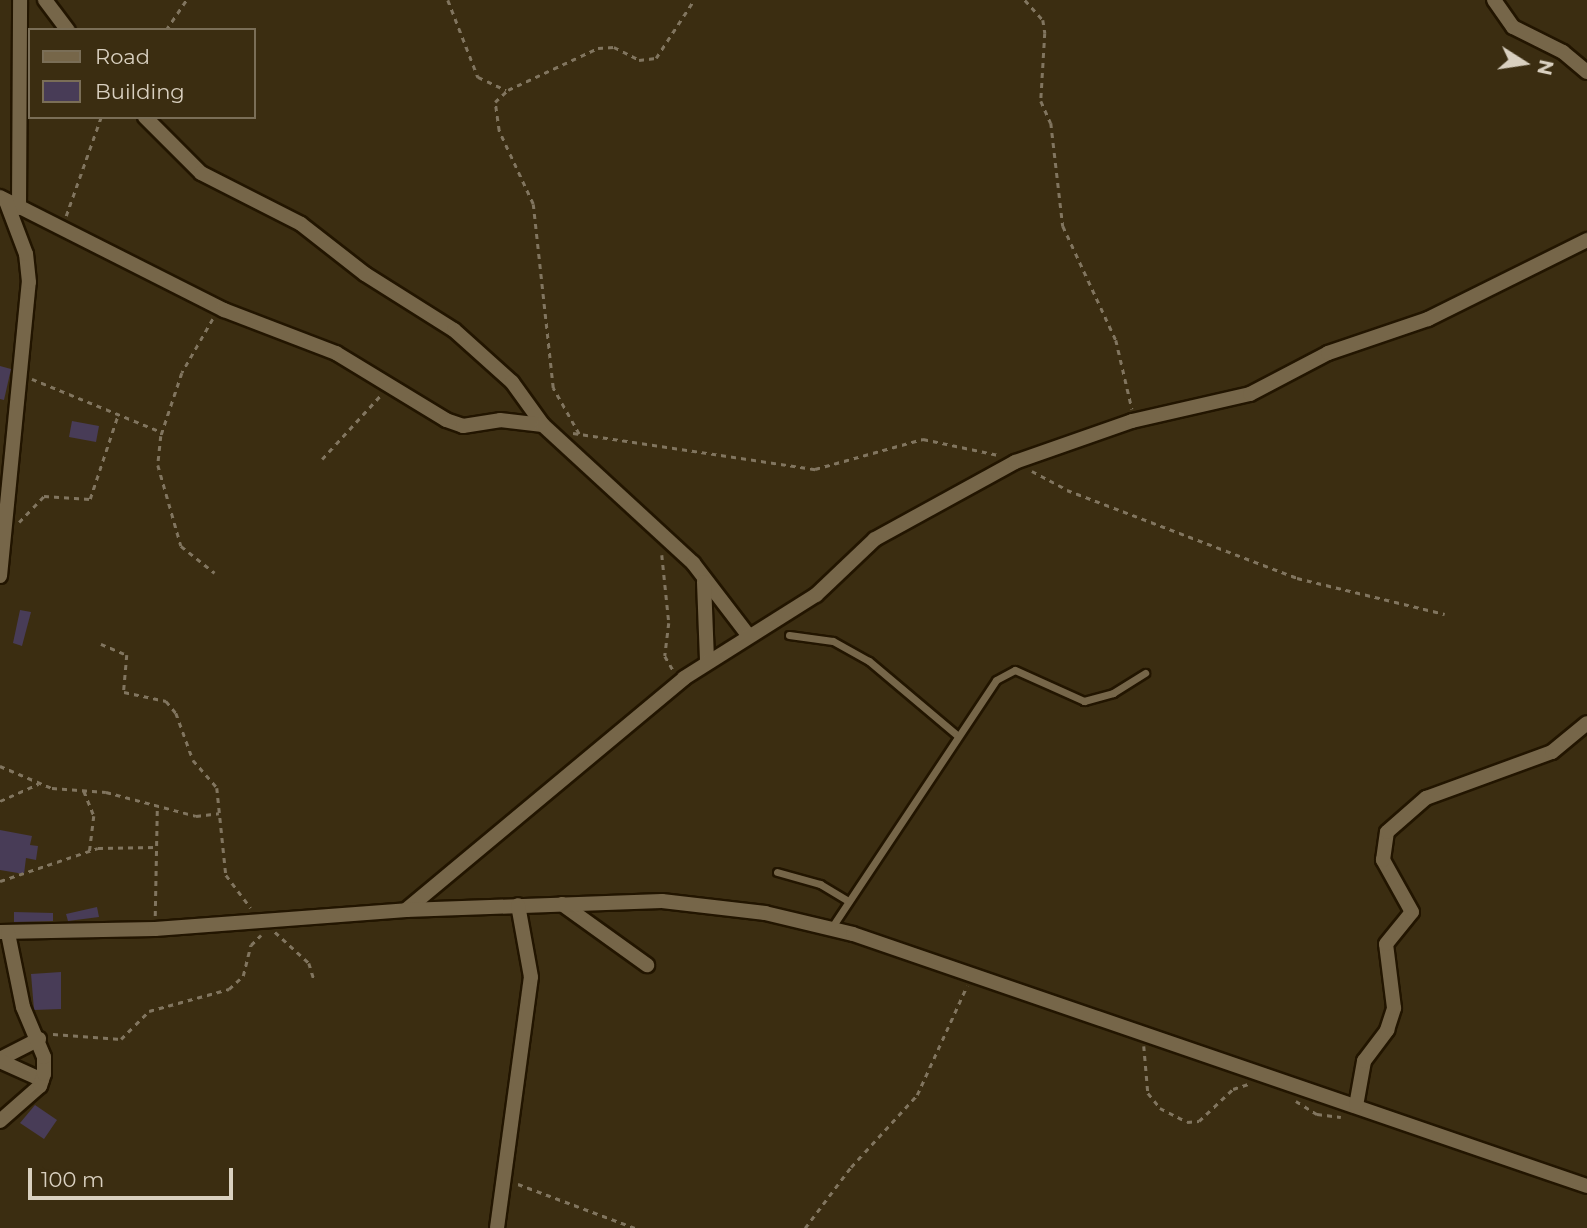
<!DOCTYPE html>
<html>
<head>
<meta charset="utf-8">
<style>
  body { margin:0 }
  #map { position:relative; width:1587px; height:1228px; overflow:hidden; background:#3b2d11; font-family:Montserrat,sans-serif }
  div>[style] { position:absolute }
  .building>* { inset:0; background:#483c57 }
  .path>* { height:2.5px; margin-top:-1.25px; transform-origin:0; background:repeating-linear-gradient(90deg,#81755f 0 5px,transparent 0 10px) }
  .roads { filter:drop-shadow(2px 0 #221500) drop-shadow(-2px 0 #221500) drop-shadow(0 2px #221500) drop-shadow(0 -2px #221500) }
  .service>* { height:7px; margin:-3.5px; padding:0 3.5px; transform-origin:3.5px; border-radius:3.5px; background:#766649 }
  .minor>* { height:14px; margin:-7px; padding:0 7px; transform-origin:7px; border-radius:7px; background:#766649 }
  span { translate:-50% -50%; white-space:nowrap; text-align:center; line-height:1.15; -webkit-text-stroke:7px #3b2d11; paint-order:stroke }
  .legend { position:absolute; left:28px; top:28px; width:228px; height:91px; box-sizing:border-box; background:#3b2d11; border:2px solid #7a6e57; margin:0; padding:9px 12px; list-style:none; font-size:21px; color:#d9d0c0 }
  .legend li { display:flex; align-items:center; gap:14px; height:35px }
  .legend b { width:35px; border:2px solid #7a6e57 }
  .north { position:absolute; left:1489px; top:28px; width:70px; height:70px; -webkit-text-stroke:5px #3b2d11; paint-order:stroke; rotate:102deg; font-size:19px; font-weight:700; line-height:28px; text-align:center; color:#d9d0c0 }
  .north::after { content:''; display:block; margin:auto; width:24px; height:32px; background:#d9d0c0; clip-path:polygon(50% 0,100% 100%,50% 72%,0 100%) }
  .scale { position:absolute; left:28px; top:1168px; width:205px; height:32px; box-sizing:border-box; border:4px solid #d9d0c0; border-top:0; padding-left:9px; font-size:21px; line-height:24px; white-space:nowrap; color:#d9d0c0; -webkit-text-stroke:5px #3b2d11; paint-order:stroke }
</style>
</head>
<body>
<div id="map">
  <div class="building">
    <i style="clip-path:polygon(0 366px,11px 369px,4px 400px,0 399px)"></i>
    <i style="clip-path:polygon(72px 421px,99px 426px,96px 442px,69px 437px)"></i>
    <i style="clip-path:polygon(20px 610px,31px 612px,22px 646px,13px 643px)"></i>
    <i style="clip-path:polygon(0 830px,32px 836px,30px 845px,38px 846px,36px 860px,26px 858px,24px 874px,0 870px)"></i>
    <i style="clip-path:polygon(97px 907px,99px 917px,68px 921px,66px 914px)"></i>
    <i style="clip-path:polygon(14px 912px,53px 913px,53px 921px,14px 922px)"></i>
    <i style="clip-path:polygon(61px 972px,61px 1009px,34px 1010px,31px 974px)"></i>
    <i style="clip-path:polygon(35px 1105px,57px 1120px,44px 1139px,20px 1123px)"></i>
  </div>
  <div class="path">
    <i style="left:448px;top:0;width:83px;rotate:68.7deg"></i>
    <i style="left:478px;top:77px;width:31px;rotate:25deg"></i>
    <i style="left:1025px;top:0;width:27px;rotate:48deg"></i>
    <i style="left:1043px;top:20px;width:13px;rotate:81deg"></i>
    <i style="left:1045px;top:33px;width:68px;rotate:93.4deg"></i>
    <i style="left:1041px;top:101px;width:24px;rotate:66deg"></i>
    <i style="left:1051px;top:123px;width:104px;rotate:83.4deg"></i>
    <i style="left:1063px;top:226px;width:126px;rotate:65.1deg"></i>
    <i style="left:1116px;top:340px;width:71px;rotate:76.9deg"></i>
    <i style="left:166px;top:30px;width:36px;rotate:-56deg"></i>
    <i style="left:66px;top:216px;width:105px;rotate:-70.5deg"></i>
    <i style="left:213px;top:319px;width:62px;rotate:119.9deg"></i>
    <i style="left:182px;top:373px;width:66px;rotate:108.4deg"></i>
    <i style="left:161px;top:436px;width:29px;rotate:96deg"></i>
    <i style="left:158px;top:465px;width:84px;rotate:74.1deg"></i>
    <i style="left:181px;top:546px;width:43px;rotate:38.5deg"></i>
    <i style="left:32px;top:379px;width:139px;rotate:22.3deg"></i>
    <i style="left:573px;top:433px;width:245px;rotate:8.5deg"></i>
    <i style="left:815px;top:469px;width:112px;rotate:-15.5deg"></i>
    <i style="left:923px;top:439px;width:77px;rotate:12deg"></i>
    <i style="left:579px;top:434px;width:53px;rotate:-119.5deg"></i>
    <i style="left:553px;top:388px;width:185px;rotate:-96.2deg"></i>
    <i style="left:533px;top:204px;width:81px;rotate:-115deg"></i>
    <i style="left:499px;top:131px;width:29px;rotate:-98deg"></i>
    <i style="left:495px;top:102px;width:18px;rotate:-43deg"></i>
    <i style="left:508px;top:90px;width:99px;rotate:-25deg"></i>
    <i style="left:598px;top:48px;width:16px;rotate:-4deg"></i>
    <i style="left:614px;top:47px;width:28px;rotate:27deg"></i>
    <i style="left:639px;top:60px;width:17px;rotate:-7deg"></i>
    <i style="left:656px;top:58px;width:69px;rotate:-56.8deg"></i>
    <i style="left:322px;top:459px;width:86px;rotate:-47.4deg"></i>
    <i style="left:1032px;top:471px;width:40px;rotate:28deg"></i>
    <i style="left:1067px;top:490px;width:246px;rotate:20.9deg"></i>
    <i style="left:1297px;top:578px;width:152px;rotate:13.7deg"></i>
    <i style="left:19px;top:522px;width:36px;rotate:-46deg"></i>
    <i style="left:44px;top:496px;width:46px;rotate:3.7deg"></i>
    <i style="left:90px;top:499px;width:89px;rotate:-71.6deg"></i>
    <i style="left:662px;top:555px;width:68px;rotate:84.1deg"></i>
    <i style="left:669px;top:623px;width:33px;rotate:97deg"></i>
    <i style="left:665px;top:656px;width:16px;rotate:60deg"></i>
    <i style="left:101px;top:644px;width:28px;rotate:23deg"></i>
    <i style="left:127px;top:655px;width:37px;rotate:95deg"></i>
    <i style="left:124px;top:692px;width:43px;rotate:12.1deg"></i>
    <i style="left:166px;top:701px;width:16px;rotate:50deg"></i>
    <i style="left:176px;top:713px;width:50px;rotate:70.1deg"></i>
    <i style="left:193px;top:760px;width:37px;rotate:49deg"></i>
    <i style="left:217px;top:788px;width:87px;rotate:84.1deg"></i>
    <i style="left:226px;top:875px;width:41px;rotate:52.9deg"></i>
    <i style="left:0;top:766px;width:56px;rotate:22.9deg"></i>
    <i style="left:52px;top:788px;width:54px;rotate:4.2deg"></i>
    <i style="left:106px;top:792px;width:93px;rotate:14.9deg"></i>
    <i style="left:196px;top:816px;width:23px;rotate:-7deg"></i>
    <i style="left:84px;top:791px;width:27px;rotate:68deg"></i>
    <i style="left:94px;top:816px;width:35px;rotate:97deg"></i>
    <i style="left:0;top:801px;width:42px;rotate:-24.1deg"></i>
    <i style="left:0;top:881px;width:103px;rotate:-18.6deg"></i>
    <i style="left:98px;top:848px;width:58px;rotate:-1deg"></i>
    <i style="left:155px;top:916px;width:108px;rotate:-88.9deg"></i>
    <i style="left:275px;top:932px;width:46px;rotate:42.4deg"></i>
    <i style="left:309px;top:963px;width:17px;rotate:73deg"></i>
    <i style="left:53px;top:1034px;width:68px;rotate:4.2deg"></i>
    <i style="left:121px;top:1039px;width:40px;rotate:-45deg"></i>
    <i style="left:149px;top:1011px;width:83px;rotate:-15.4deg"></i>
    <i style="left:229px;top:989px;width:19px;rotate:-43deg"></i>
    <i style="left:243px;top:976px;width:32px;rotate:-76deg"></i>
    <i style="left:251px;top:945px;width:14px;rotate:-45deg"></i>
    <i style="left:1144px;top:1046px;width:47px;rotate:85.1deg"></i>
    <i style="left:1148px;top:1093px;width:19px;rotate:51deg"></i>
    <i style="left:1160px;top:1108px;width:30px;rotate:27deg"></i>
    <i style="left:1187px;top:1122px;width:12px;rotate:-5deg"></i>
    <i style="left:1199px;top:1121px;width:47px;rotate:-43.3deg"></i>
    <i style="left:1233px;top:1089px;width:16px;rotate:-18deg"></i>
    <i style="left:1296px;top:1101px;width:25px;rotate:32deg"></i>
    <i style="left:1317px;top:1114px;width:24px;rotate:7deg"></i>
    <i style="left:518px;top:1184px;width:125px;rotate:20.6deg"></i>
    <i style="left:805px;top:1228px;width:76px;rotate:-53deg"></i>
    <i style="left:851px;top:1167px;width:98px;rotate:-47.5deg"></i>
    <i style="left:917px;top:1095px;width:120px;rotate:-65.4deg"></i>
  </div>
  <div class="roads">
    <div class="service">
      <i style="left:789px;top:635px;width:44px;rotate:7.8deg"></i>
      <i style="left:833px;top:641px;width:41px;rotate:29.1deg"></i>
      <i style="left:869px;top:661px;width:116px;rotate:40.1deg"></i>
      <i style="left:777px;top:872px;width:45px;rotate:15.6deg"></i>
      <i style="left:820px;top:884px;width:33px;rotate:31deg"></i>
      <i style="left:832px;top:927px;width:296px;rotate:-56.4deg"></i>
      <i style="left:996px;top:680px;width:21px;rotate:-28deg"></i>
      <i style="left:1015px;top:670px;width:76px;rotate:24.2deg"></i>
      <i style="left:1084px;top:701px;width:30px;rotate:-15deg"></i>
      <i style="left:1113px;top:693px;width:38px;rotate:-32deg"></i>
    </div>
    <div class="minor">
      <i style="left:45px;top:0;width:38px;rotate:53deg"></i>
      <i style="left:1494px;top:0;width:33px;rotate:55deg"></i>
      <i style="left:1513px;top:27px;width:56px;rotate:26.6deg"></i>
      <i style="left:1563px;top:52px;width:31px;rotate:40deg"></i>
      <i style="left:145px;top:117px;width:79px;rotate:45deg"></i>
      <i style="left:201px;top:173px;width:112px;rotate:27deg"></i>
      <i style="left:301px;top:224px;width:81px;rotate:38deg"></i>
      <i style="left:365px;top:274px;width:105px;rotate:32.2deg"></i>
      <i style="left:454px;top:330px;width:78px;rotate:41.9deg"></i>
      <i style="left:512px;top:382px;width:53px;rotate:54.2deg"></i>
      <i style="left:0;top:197px;width:251px;rotate:26.8deg"></i>
      <i style="left:224px;top:310px;width:120px;rotate:21deg"></i>
      <i style="left:336px;top:353px;width:129px;rotate:31.3deg"></i>
      <i style="left:446px;top:420px;width:18px;rotate:19deg"></i>
      <i style="left:463px;top:426px;width:37px;rotate:-9deg"></i>
      <i style="left:500px;top:420px;width:43px;rotate:6.6deg"></i>
      <i style="left:543px;top:425px;width:204px;rotate:42.6deg"></i>
      <i style="left:693px;top:563px;width:91px;rotate:52.6deg"></i>
      <i style="left:19px;top:208px;width:208px;rotate:-89.7deg"></i>
      <i style="left:0;top:576px;width:295px;rotate:-84.4deg"></i>
      <i style="left:29px;top:282px;width:28px;rotate:-96deg"></i>
      <i style="left:26px;top:254px;width:57px;rotate:-110.7deg"></i>
      <i style="left:704px;top:582px;width:79px;rotate:87.8deg"></i>
      <i style="left:562px;top:904px;width:105px;rotate:35.7deg"></i>
      <i style="left:406px;top:910px;width:362px;rotate:-39.8deg"></i>
      <i style="left:684px;top:678px;width:156px;rotate:-32.2deg"></i>
      <i style="left:816px;top:595px;width:81px;rotate:-43.5deg"></i>
      <i style="left:875px;top:539px;width:160px;rotate:-28.8deg"></i>
      <i style="left:1015px;top:462px;width:124px;rotate:-19.3deg"></i>
      <i style="left:1132px;top:421px;width:121px;rotate:-12.9deg"></i>
      <i style="left:1250px;top:394px;width:88px;rotate:-27.7deg"></i>
      <i style="left:1328px;top:353px;width:106px;rotate:-18.8deg"></i>
      <i style="left:1428px;top:319px;width:178px;rotate:-26.4deg"></i>
      <i style="left:0;top:932px;width:155px;rotate:-1.1deg"></i>
      <i style="left:155px;top:929px;width:252px;rotate:-4.3deg"></i>
      <i style="left:406px;top:910px;width:256px;rotate:-2deg"></i>
      <i style="left:662px;top:901px;width:104px;rotate:6.6deg"></i>
      <i style="left:765px;top:913px;width:90px;rotate:13.4deg"></i>
      <i style="left:853px;top:934px;width:776px;rotate:18.95deg"></i>
      <i style="left:0;top:1059px;width:44px;rotate:-27.1deg"></i>
      <i style="left:0;top:1061px;width:46px;rotate:24.3deg"></i>
      <i style="left:1356px;top:1106px;width:46px;rotate:-79.9deg"></i>
      <i style="left:1364px;top:1061px;width:39px;rotate:-53deg"></i>
      <i style="left:1387px;top:1030px;width:23px;rotate:-72deg"></i>
      <i style="left:1394px;top:1008px;width:64px;rotate:-97.1deg"></i>
      <i style="left:1386px;top:944px;width:41px;rotate:-50.9deg"></i>
      <i style="left:1412px;top:912px;width:60px;rotate:-119.1deg"></i>
      <i style="left:1383px;top:860px;width:28px;rotate:-82deg"></i>
      <i style="left:1387px;top:832px;width:52px;rotate:-41.1deg"></i>
      <i style="left:1426px;top:798px;width:134px;rotate:-20.1deg"></i>
      <i style="left:1552px;top:752px;width:45px;rotate:-39.6deg"></i>
      <i style="left:0;top:1121px;width:53px;rotate:-41.2deg"></i>
      <i style="left:40px;top:1086px;width:13px;rotate:-72deg"></i>
      <i style="left:44px;top:1074px;width:17px;rotate:-90deg"></i>
      <i style="left:44px;top:1057px;width:54px;rotate:-112.8deg"></i>
      <i style="left:23px;top:1007px;width:76px;rotate:-101.5deg"></i>
      <i style="left:497px;top:1228px;width:253px;rotate:-82.3deg"></i>
      <i style="left:531px;top:977px;width:73px;rotate:-100.2deg"></i>
    </div>
  </div>
  <ul class="legend">
  <li><b style="height:9px;background:#766649"></b>Road</li>
  <li><b style="height:19px;background:#483c57"></b>Building</li>
  </ul>
  <div class="north">N</div>
  <div class="scale">100 m</div>
</div>
</body>
</html>
